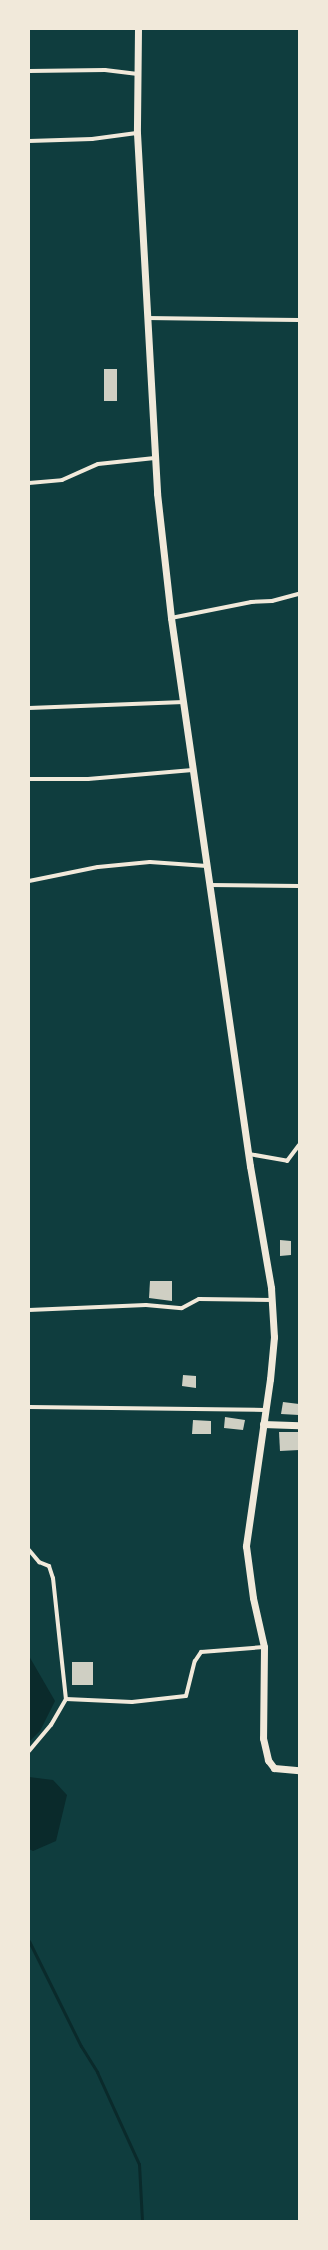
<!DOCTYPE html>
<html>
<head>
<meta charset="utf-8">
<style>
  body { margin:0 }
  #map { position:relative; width:328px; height:2250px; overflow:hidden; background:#0f3d3e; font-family:"DejaVu Sans",sans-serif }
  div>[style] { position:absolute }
  .water>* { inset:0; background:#0a2a2b }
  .stream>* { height:3px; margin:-1.5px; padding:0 1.5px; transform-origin:1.5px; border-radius:1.5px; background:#0a2a2b }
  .building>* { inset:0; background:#cfcfc3 }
  .minor>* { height:4px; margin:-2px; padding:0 2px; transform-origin:2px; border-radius:2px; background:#f1e9da }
  .secondary>* { height:7px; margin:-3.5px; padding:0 3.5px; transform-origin:3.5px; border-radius:3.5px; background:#f1e9da }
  span { translate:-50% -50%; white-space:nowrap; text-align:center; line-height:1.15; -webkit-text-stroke:3.5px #f1e9da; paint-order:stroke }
  .frame { position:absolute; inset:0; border:30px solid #f1e9da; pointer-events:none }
</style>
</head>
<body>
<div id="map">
  <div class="water">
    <i style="clip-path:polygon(29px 1656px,55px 1701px,40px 1731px,29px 1742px)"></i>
    <i style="clip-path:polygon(29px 1777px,53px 1780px,67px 1795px,56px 1841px,33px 1851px,29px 1849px)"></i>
  </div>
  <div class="stream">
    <i style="left:29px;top:1941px;width:117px;rotate:63.7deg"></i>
    <i style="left:81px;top:2046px;width:31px;rotate:58deg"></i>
    <i style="left:97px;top:2072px;width:101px;rotate:65.5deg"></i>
    <i style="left:139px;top:2164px;width:57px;rotate:87deg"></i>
  </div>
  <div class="building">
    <i style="clip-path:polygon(104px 369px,117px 369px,117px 401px,104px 401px)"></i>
    <i style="clip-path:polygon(280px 1240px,291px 1241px,291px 1255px,280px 1256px)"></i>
    <i style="clip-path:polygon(150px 1281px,172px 1281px,172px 1301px,149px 1298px)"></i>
    <i style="clip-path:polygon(183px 1375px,196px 1376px,196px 1388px,182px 1386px)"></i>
    <i style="clip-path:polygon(283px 1402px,299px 1404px,299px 1415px,281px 1414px)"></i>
    <i style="clip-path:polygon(225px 1417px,245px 1420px,243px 1430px,224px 1428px)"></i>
    <i style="clip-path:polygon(193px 1420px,211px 1421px,211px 1434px,192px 1434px)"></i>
    <i style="clip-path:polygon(279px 1432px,299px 1432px,299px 1450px,280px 1451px)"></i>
    <i style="clip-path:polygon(72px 1662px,93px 1662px,93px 1685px,72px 1685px)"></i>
  </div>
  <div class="minor">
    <i style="left:29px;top:71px;width:76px;rotate:-0.8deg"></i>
    <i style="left:105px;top:70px;width:33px;rotate:7deg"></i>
    <i style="left:29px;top:141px;width:63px;rotate:-1.8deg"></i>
    <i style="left:92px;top:139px;width:45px;rotate:-7.6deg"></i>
    <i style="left:147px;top:318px;width:152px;rotate:0.8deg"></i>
    <i style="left:29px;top:483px;width:33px;rotate:-5deg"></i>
    <i style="left:62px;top:480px;width:39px;rotate:-24deg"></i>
    <i style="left:98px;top:464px;width:57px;rotate:-6deg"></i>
    <i style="left:171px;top:618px;width:82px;rotate:-11.3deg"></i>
    <i style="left:251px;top:602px;width:21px;rotate:-3deg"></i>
    <i style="left:272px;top:601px;width:28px;rotate:-15deg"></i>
    <i style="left:29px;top:708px;width:155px;rotate:-2.2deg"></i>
    <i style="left:29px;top:779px;width:59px"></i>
    <i style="left:88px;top:779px;width:105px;rotate:-4.9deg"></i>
    <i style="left:29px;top:881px;width:70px;rotate:-11.5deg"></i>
    <i style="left:98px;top:867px;width:52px;rotate:-5.5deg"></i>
    <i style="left:150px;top:862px;width:57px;rotate:4deg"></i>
    <i style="left:210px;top:885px;width:89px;rotate:0.6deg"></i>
    <i style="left:249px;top:1154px;width:39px;rotate:10deg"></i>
    <i style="left:287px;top:1161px;width:20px;rotate:-53deg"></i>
    <i style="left:29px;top:1310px;width:117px;rotate:-2.4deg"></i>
    <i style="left:146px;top:1305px;width:36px;rotate:5deg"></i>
    <i style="left:182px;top:1308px;width:19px;rotate:-28deg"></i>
    <i style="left:199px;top:1299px;width:73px;rotate:0.8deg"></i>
    <i style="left:29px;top:1407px;width:236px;rotate:0.7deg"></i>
    <i style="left:29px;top:1550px;width:16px;rotate:50deg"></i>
    <i style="left:39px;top:1562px;width:11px;rotate:22deg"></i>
    <i style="left:49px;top:1566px;width:13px;rotate:72deg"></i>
    <i style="left:53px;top:1578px;width:122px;rotate:83.9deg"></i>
    <i style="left:29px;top:1751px;width:34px;rotate:-50deg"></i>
    <i style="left:51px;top:1725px;width:30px;rotate:-60deg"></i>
    <i style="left:66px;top:1699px;width:66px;rotate:2.6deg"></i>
    <i style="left:132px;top:1702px;width:54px;rotate:-6.3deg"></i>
    <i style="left:186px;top:1696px;width:36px;rotate:-76deg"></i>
    <i style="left:195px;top:1661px;width:11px;rotate:-56deg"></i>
    <i style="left:201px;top:1652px;width:63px;rotate:-4.5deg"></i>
  </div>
  <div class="secondary">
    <i style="left:138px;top:29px;width:104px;rotate:90.6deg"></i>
    <i style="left:137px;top:133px;width:361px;rotate:86.8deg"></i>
    <i style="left:157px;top:493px;width:126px;rotate:83.6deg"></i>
    <i style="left:171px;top:618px;width:554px;rotate:81.8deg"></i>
    <i style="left:250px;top:1166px;width:124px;rotate:80.2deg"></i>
    <i style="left:271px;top:1288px;width:49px;rotate:86.5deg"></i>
    <i style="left:274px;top:1337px;width:42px;rotate:95.4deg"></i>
    <i style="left:270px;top:1379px;width:169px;rotate:98.2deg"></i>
    <i style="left:246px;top:1546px;width:52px;rotate:82.3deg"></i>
    <i style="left:253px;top:1598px;width:50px;rotate:77.3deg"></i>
    <i style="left:264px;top:1647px;width:91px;rotate:90.6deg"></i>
    <i style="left:263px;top:1738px;width:23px;rotate:77deg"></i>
    <i style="left:268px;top:1760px;width:10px;rotate:53deg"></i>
    <i style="left:274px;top:1768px;width:25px;rotate:5deg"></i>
    <i style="left:263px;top:1424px;width:36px;rotate:2deg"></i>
  </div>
  <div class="frame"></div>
</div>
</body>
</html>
